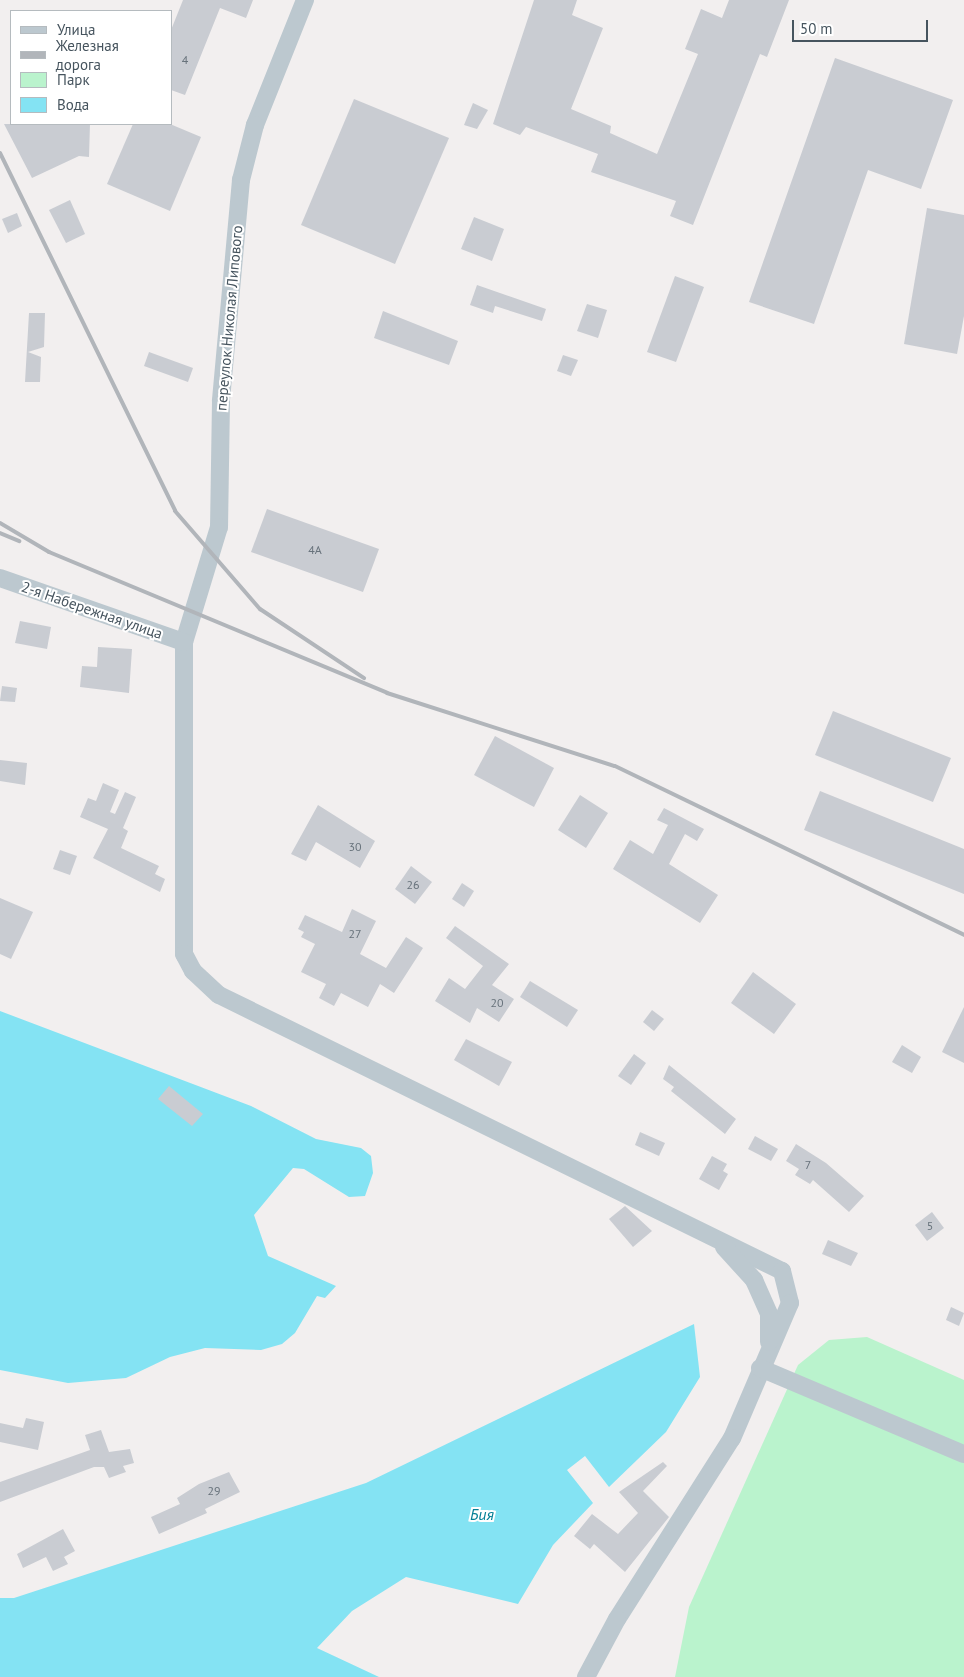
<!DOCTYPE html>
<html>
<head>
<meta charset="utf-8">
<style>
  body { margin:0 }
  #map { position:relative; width:964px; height:1677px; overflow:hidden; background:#f2efef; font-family:"PT Sans",sans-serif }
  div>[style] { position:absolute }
  .green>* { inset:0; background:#baf3cd }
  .water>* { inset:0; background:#84e3f3 }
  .building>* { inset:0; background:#c9ccd2 }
  .minor>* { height:18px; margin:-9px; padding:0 9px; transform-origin:9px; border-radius:9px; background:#bcc8cf }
  .rail>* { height:4px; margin:-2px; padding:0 2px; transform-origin:2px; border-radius:2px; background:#b1b5ba }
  span { translate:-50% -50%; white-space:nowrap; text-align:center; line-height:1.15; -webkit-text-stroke:4px #fff; paint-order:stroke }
  .number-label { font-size:12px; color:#67727b }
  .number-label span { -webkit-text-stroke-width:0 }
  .street-label { font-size:15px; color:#46545e }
  .water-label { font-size:16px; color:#037f96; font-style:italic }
  .legend { position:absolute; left:10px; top:10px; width:162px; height:115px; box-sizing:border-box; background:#fff; border:1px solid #b5bbbf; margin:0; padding:6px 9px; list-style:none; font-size:15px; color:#46545e }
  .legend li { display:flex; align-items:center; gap:10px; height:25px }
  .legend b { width:25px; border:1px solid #b5bbbf }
  .scale { position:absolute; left:792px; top:20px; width:136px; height:22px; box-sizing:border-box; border:2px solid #46545e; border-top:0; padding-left:6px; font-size:15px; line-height:18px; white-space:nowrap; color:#46545e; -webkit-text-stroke:4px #fff; paint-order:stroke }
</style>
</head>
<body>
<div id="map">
  <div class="green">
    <i style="clip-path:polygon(867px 1337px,964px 1380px,964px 1677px,675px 1677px,689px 1607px,798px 1365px,829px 1340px)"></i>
  </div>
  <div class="water">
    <i style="clip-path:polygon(0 1011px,251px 1106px,316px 1139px,361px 1148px,371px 1156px,373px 1173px,365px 1196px,349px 1197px,304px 1169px,293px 1168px,254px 1215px,268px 1256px,336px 1286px,325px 1298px,317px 1296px,295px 1333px,282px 1344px,261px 1350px,205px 1348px,170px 1357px,126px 1378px,68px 1383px,0 1370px)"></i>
    <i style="clip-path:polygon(694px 1324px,700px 1377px,666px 1432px,609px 1487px,585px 1456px,567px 1470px,593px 1503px,553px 1545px,518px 1604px,406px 1577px,352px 1611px,317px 1648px,379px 1677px,0 1677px,0 1598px,14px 1598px,366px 1483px)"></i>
  </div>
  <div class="building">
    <i style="clip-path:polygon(183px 0,253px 0,246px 18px,220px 8px,185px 95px,171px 90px,171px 30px)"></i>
    <i style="clip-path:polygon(534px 0,577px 0,572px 15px,603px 28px,571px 109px,611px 126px,610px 133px,657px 154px,698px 54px,685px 49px,701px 9px,722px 18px,729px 0,789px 0,767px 57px,760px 54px,693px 225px,670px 216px,676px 201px,591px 172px,598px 154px,526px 127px,520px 135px,493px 124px)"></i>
    <i style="clip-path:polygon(835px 58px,953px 100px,921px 189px,868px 170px,814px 324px,749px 302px)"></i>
    <i style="clip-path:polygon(354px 99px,449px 138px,395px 264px,301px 225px)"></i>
    <i style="clip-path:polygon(473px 103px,488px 110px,477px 129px,464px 125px)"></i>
    <i style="clip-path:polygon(4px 124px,90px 124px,89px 157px,79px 156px,32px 178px)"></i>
    <i style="clip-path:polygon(133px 124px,170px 124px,201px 137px,170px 211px,107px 184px)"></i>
    <i style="clip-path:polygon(70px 200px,85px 234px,66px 243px,49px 210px)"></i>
    <i style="clip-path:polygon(927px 208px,964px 215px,964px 316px,957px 354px,904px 344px)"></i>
    <i style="clip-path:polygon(17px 213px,22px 226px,8px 233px,2px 219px)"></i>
    <i style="clip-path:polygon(474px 217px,504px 229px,492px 261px,461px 249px)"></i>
    <i style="clip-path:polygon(675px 276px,704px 287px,676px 362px,647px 352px)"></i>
    <i style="clip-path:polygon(477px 285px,546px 309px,542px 321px,495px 306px,493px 313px,470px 305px)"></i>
    <i style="clip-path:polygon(587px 304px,607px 310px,598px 338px,577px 331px)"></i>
    <i style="clip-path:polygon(383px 311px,458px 341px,449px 365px,374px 338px)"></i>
    <i style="clip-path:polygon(29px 313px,45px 313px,44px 347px,28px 352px,41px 357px,40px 382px,25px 382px)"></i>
    <i style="clip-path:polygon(149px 352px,193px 368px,188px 382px,144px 366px)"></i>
    <i style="clip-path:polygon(563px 355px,578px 360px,571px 376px,557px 371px)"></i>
    <i style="clip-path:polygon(267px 509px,379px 549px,363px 592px,251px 552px)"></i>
    <i style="clip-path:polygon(20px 621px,51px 627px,47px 649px,15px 643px)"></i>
    <i style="clip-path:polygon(98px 647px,132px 649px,129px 693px,80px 687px,82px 666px,97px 667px)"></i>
    <i style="clip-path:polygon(2px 686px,17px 688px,15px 702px,0 701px)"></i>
    <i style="clip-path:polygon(833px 711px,951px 758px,933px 802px,815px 755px)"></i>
    <i style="clip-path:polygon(495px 736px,554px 768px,534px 807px,474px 775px)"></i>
    <i style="clip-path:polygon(0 760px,27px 763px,25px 785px,0 781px)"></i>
    <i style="clip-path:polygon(103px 783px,119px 790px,110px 812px,115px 814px,125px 792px,136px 797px,123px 828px,128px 831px,121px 848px,159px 866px,155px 874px,165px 879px,160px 892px,93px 858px,108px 829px,80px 817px,88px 798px,96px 801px)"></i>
    <i style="clip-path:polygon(820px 791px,964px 849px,964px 894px,804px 830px)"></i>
    <i style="clip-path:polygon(580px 795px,608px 813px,586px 848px,558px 830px)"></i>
    <i style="clip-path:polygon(318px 805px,375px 841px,360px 868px,316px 842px,306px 861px,291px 854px)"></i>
    <i style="clip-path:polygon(664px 808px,704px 829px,697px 841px,685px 834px,669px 864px,718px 895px,700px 923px,613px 869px,630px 840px,653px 854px,668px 825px,657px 820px)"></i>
    <i style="clip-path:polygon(60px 850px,77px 856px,70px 875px,53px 869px)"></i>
    <i style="clip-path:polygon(411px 866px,432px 882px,415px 904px,395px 889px)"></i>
    <i style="clip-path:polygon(462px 883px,474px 891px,464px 907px,452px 899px)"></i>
    <i style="clip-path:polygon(0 898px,33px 912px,11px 959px,0 954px)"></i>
    <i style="clip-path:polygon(352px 909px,376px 921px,360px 954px,386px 968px,406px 937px,423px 948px,394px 993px,380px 984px,368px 1007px,341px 993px,334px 1006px,319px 998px,326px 984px,301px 972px,315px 944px,301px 937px,304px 932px,298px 929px,305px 915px,342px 932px)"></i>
    <i style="clip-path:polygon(455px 926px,509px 964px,492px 985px,514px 999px,499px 1022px,477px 1008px,470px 1023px,435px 1001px,449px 978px,465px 989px,483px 966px,446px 938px)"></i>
    <i style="clip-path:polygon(753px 972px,796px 1004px,774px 1034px,731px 1003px)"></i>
    <i style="clip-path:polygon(530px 981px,578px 1010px,567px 1027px,520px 997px)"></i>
    <i style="clip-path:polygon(964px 1007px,964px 1063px,942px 1052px)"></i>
    <i style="clip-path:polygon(652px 1010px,664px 1019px,654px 1031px,643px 1022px)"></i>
    <i style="clip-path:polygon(466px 1039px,512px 1062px,499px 1086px,454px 1060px)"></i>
    <i style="clip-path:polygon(902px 1045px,921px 1057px,912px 1073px,892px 1062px)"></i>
    <i style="clip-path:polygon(634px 1054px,646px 1063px,631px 1085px,618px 1076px)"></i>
    <i style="clip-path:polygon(669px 1065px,736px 1119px,725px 1134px,671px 1091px,674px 1087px,663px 1079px)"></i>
    <i style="clip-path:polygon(169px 1086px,203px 1114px,192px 1126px,158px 1099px)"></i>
    <i style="clip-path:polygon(640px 1132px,665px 1143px,659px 1156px,635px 1145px)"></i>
    <i style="clip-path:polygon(755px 1136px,778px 1149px,771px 1161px,748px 1149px)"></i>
    <i style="clip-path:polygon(796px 1144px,826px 1163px,864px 1196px,849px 1212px,813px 1180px,810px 1184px,795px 1175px,799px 1169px,786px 1161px)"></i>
    <i style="clip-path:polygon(712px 1156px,727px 1164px,723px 1171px,728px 1174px,719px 1190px,699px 1179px)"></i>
    <i style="clip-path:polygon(625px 1206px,652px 1231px,633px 1247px,609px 1219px)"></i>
    <i style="clip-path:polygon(932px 1212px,944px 1228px,927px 1241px,915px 1225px)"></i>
    <i style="clip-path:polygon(828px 1240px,858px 1253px,851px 1266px,822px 1254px)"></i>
    <i style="clip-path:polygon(951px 1307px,964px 1313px,959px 1326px,946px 1320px)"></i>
    <i style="clip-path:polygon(26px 1418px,44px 1422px,38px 1450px,0 1442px,0 1423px,23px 1428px)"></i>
    <i style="clip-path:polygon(101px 1430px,109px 1452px,130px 1449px,134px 1463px,123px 1466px,126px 1472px,109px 1478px,104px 1467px,94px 1467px,0 1502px,0 1482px,90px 1450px,85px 1435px)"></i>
    <i style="clip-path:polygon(663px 1462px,667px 1466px,643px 1491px,669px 1517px,625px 1572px,594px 1544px,590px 1549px,574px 1536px,592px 1514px,618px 1534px,638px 1513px,619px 1492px)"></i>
    <i style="clip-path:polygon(229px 1472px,240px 1492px,205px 1509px,207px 1513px,159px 1534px,151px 1517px,180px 1504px,177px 1498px,199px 1484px)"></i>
    <i style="clip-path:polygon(63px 1529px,75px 1551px,64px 1557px,68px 1564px,53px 1571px,46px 1557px,23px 1568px,17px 1554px)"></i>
  </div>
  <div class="minor">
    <i style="left:305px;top:0;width:135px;rotate:111.8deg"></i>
    <i style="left:255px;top:125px;width:57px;rotate:104.3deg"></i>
    <i style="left:241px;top:180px;width:222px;rotate:95.2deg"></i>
    <i style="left:221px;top:401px;width:126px;rotate:90.9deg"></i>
    <i style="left:219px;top:527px;width:120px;rotate:106.9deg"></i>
    <i style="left:184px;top:642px;width:312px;rotate:90deg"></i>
    <i style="left:184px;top:954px;width:19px;rotate:62deg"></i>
    <i style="left:193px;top:971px;width:35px;rotate:43deg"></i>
    <i style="left:219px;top:995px;width:627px;rotate:26.12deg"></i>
    <i style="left:782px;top:1271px;width:33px;rotate:76deg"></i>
    <i style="left:790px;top:1303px;width:147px;rotate:113.2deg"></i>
    <i style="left:732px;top:1438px;width:214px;rotate:122.4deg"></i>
    <i style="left:617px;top:1619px;width:66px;rotate:118.1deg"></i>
    <i style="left:0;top:578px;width:195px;rotate:19.2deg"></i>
    <i style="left:724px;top:1247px;width:45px;rotate:47.7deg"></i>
    <i style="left:754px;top:1280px;width:37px;rotate:66deg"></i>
    <i style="left:769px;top:1314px;width:28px;rotate:90deg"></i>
    <i style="left:760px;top:1368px;width:221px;rotate:22.9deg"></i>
  </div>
  <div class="rail">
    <i style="left:0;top:153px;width:398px;rotate:63.9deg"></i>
    <i style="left:175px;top:511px;width:130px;rotate:49.1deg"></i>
    <i style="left:260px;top:609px;width:125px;rotate:33.6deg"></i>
    <i style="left:0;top:523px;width:57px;rotate:30.6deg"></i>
    <i style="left:49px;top:552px;width:366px;rotate:22.6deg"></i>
    <i style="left:387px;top:693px;width:239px;rotate:17.8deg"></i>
    <i style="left:615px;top:766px;width:388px;rotate:25.8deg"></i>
    <i style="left:0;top:533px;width:21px;rotate:23deg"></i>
  </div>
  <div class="number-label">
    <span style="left:185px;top:60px">4</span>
    <span style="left:315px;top:550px">4А</span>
    <span style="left:355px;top:847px">30</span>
    <span style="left:413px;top:885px">26</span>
    <span style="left:355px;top:934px">27</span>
    <span style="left:497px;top:1003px">20</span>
    <span style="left:808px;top:1165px">7</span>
    <span style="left:930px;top:1226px">5</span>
    <span style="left:214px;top:1491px">29</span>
  </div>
  <div class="street-label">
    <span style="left:229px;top:318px;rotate:-85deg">переулок Николая Липового</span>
    <span style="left:92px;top:610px;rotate:19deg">2-я Набережная улица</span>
  </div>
  <div class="water-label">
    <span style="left:482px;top:1514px">Бия</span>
  </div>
  <ul class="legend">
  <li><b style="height:6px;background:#bcc8cf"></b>Улица</li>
  <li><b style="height:6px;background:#b1b5ba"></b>Железная дорога</li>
  <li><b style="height:14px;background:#baf3cd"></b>Парк</li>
  <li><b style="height:14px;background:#84e3f3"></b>Вода</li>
  </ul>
  <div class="scale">50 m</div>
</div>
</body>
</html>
